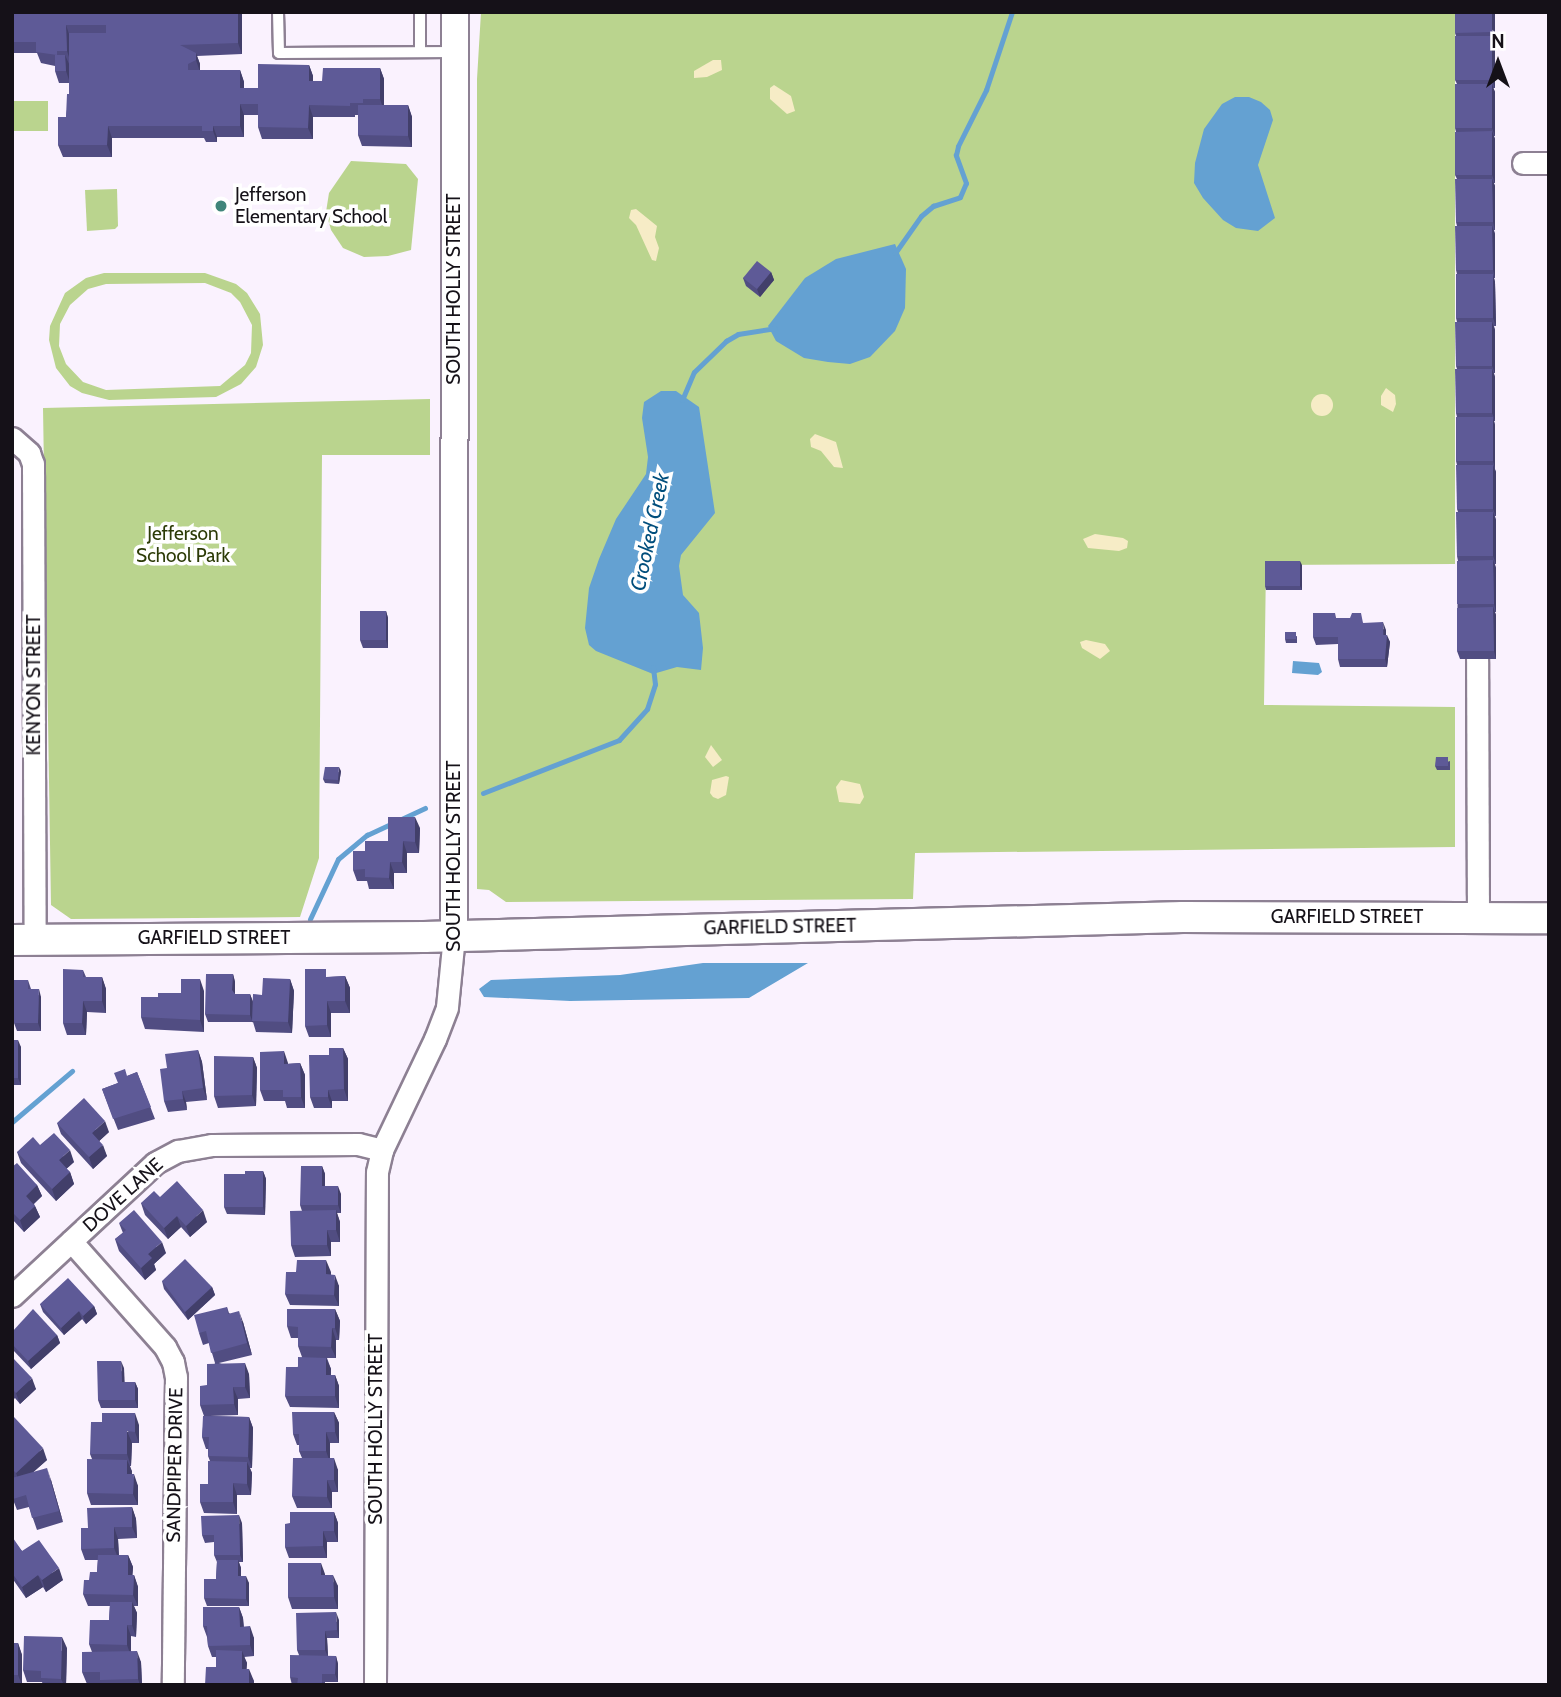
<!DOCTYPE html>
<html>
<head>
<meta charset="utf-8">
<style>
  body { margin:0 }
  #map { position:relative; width:1561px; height:1697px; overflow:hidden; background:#faf2fe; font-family:Cabin,sans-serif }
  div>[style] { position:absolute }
  .green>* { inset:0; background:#bad48e }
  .sand>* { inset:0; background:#f6ecc6 }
  .round { border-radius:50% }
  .water>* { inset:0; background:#64a1d2 }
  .stream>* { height:5px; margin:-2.5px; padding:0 2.5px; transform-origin:2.5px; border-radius:2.5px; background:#64a1d2 }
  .roads { filter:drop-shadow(2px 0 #8d8093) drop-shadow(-2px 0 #8d8093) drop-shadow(0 2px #8d8093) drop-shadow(0 -2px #8d8093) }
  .service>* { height:10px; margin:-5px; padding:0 5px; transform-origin:5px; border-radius:5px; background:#fff }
  .minor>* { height:21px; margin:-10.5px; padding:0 10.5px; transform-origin:10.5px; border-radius:10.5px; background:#fff }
  .tertiary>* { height:26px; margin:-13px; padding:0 13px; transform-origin:13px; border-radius:13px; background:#fff }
  .secondary>* { height:30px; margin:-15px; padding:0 15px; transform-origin:15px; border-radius:15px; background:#fff }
  .wall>* { inset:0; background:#514d82 }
  .shaded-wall>* { inset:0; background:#423f6a }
  .building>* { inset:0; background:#5e5a97 }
  .dots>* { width:19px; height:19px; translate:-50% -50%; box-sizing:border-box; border:4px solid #fff; border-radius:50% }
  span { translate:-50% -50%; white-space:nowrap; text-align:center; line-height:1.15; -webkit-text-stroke:7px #fff; paint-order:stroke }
  .poi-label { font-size:19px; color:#151118 }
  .left { translate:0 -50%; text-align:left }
  .street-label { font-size:19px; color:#151118 }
  .park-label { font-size:19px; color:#2c3b07 }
  .water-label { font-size:21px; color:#004e7c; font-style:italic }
  .frame { position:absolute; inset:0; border:14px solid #151118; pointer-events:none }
  .north { position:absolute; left:1463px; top:28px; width:70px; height:70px; -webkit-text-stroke:5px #fff; paint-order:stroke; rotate:0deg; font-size:19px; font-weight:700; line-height:28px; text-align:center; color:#151118 }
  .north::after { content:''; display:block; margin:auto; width:24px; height:32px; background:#151118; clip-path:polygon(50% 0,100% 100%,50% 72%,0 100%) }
</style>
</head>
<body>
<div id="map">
  <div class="green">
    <i style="clip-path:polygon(481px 12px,1455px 12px,1455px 564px,1266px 565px,1264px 705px,1455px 707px,1455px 847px,915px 853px,913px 899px,506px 902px,489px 890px,477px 889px,477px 79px)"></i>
    <i style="clip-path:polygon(12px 101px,48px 101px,48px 131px,12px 131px)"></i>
    <i style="clip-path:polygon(351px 161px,406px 164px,418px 179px,411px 250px,388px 256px,364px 257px,343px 248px,331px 230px,326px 212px,329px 193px)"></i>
    <i style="clip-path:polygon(117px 189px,118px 226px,115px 229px,87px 231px,85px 190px)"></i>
    <i style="clip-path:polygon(evenodd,104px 273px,205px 273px,236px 284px,247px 293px,260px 314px,263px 345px,256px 367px,241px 384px,216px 397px,109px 400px,82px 393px,70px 386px,56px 368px,49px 340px,50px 326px,65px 293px,86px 278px,104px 273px,205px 283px,231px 293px,240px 302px,252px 325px,251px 353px,245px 365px,220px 386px,106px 390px,83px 382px,66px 364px,59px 346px,60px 324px,70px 305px,88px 289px,106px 284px,205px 283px)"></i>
    <i style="clip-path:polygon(430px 399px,430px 455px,322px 455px,319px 858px,300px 917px,71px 919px,51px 905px,43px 408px)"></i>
  </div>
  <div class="sand">
    <i style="clip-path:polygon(713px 60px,721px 60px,722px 70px,707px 77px,694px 78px,694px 71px)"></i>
    <i style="clip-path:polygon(774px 85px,791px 96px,795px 111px,787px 114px,770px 99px,770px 88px)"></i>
    <i style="clip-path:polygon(636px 209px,657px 226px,655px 237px,659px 248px,656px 261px,652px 260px,636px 225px,629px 218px,631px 210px)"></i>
    <i style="clip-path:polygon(1386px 388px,1395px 395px,1396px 404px,1393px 412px,1381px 405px,1381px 396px)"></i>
    <i class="round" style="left:1311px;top:394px;width:22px;height:22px"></i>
    <i style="clip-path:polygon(815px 434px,836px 442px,843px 468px,834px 467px,821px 451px,811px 447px,810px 439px)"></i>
    <i style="clip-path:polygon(1095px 534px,1123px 538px,1128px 541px,1127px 548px,1119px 551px,1088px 548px,1083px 539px)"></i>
    <i style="clip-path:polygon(1086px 640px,1105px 644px,1110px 651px,1100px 659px,1082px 648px,1080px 642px)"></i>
    <i style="clip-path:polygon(711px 745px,722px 760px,713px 767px,705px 757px)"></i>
    <i style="clip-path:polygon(726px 776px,729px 777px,726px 795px,718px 799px,713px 797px,710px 793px,712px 780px)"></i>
    <i style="clip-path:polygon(841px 780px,860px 784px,864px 797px,860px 804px,839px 802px,836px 787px)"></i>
  </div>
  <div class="water">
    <i style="clip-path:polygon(1235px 97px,1249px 97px,1261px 102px,1270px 110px,1273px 120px,1258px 165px,1275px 218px,1258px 231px,1236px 228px,1223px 220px,1203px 198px,1194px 183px,1195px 163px,1204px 129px,1222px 104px)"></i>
    <i style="clip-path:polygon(895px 244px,906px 269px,905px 308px,895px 331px,870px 357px,850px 364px,828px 362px,804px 358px,776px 341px,768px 326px,805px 278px,836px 259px)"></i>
    <i style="clip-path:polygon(661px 391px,676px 391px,699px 407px,715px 513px,681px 555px,679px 566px,683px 595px,699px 613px,703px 648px,701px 670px,677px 667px,653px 674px,596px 651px,589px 645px,585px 628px,589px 588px,599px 559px,616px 519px,646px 474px,648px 457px,642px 418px,644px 402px)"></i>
    <i style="clip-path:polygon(1293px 661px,1319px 663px,1322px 672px,1318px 675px,1292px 673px)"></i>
    <i style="clip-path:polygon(703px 963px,808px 963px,749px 998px,570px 1001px,484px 997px,479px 989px,491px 980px,620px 975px)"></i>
  </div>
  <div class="stream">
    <i style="left:895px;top:253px;width:45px;rotate:-54.9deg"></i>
    <i style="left:921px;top:216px;width:16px;rotate:-40deg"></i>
    <i style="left:933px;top:206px;width:28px;rotate:-18deg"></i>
    <i style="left:960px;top:197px;width:15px;rotate:-67deg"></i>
    <i style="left:966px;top:183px;width:30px;rotate:-110deg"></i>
    <i style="left:956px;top:155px;width:9px;rotate:-77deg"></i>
    <i style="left:958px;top:146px;width:63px;rotate:-63.4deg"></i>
    <i style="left:986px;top:90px;width:82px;rotate:-71.6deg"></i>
    <i style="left:682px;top:400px;width:30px;rotate:-67deg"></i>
    <i style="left:694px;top:372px;width:45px;rotate:-44.1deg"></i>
    <i style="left:726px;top:341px;width:14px;rotate:-30deg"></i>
    <i style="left:738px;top:334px;width:37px;rotate:-9deg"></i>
    <i style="left:483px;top:793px;width:146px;rotate:-21.3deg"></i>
    <i style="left:619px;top:740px;width:42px;rotate:-47.9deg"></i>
    <i style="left:647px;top:709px;width:26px;rotate:-72deg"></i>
    <i style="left:655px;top:684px;width:17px;rotate:-97deg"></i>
    <i style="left:310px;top:919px;width:66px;rotate:-65deg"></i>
    <i style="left:338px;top:859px;width:38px;rotate:-40deg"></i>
    <i style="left:367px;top:835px;width:64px;rotate:-25deg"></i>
    <i style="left:12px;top:1122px;width:79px;rotate:-40.4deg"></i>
  </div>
  <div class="roads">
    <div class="service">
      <i style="left:278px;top:12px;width:41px;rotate:88.6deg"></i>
      <i style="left:279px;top:53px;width:175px;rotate:-0.3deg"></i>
      <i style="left:420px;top:12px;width:40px;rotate:90deg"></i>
    </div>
    <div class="minor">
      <i style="left:1523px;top:163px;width:26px"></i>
      <i style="left:12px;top:438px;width:23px;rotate:41deg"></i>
      <i style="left:29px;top:453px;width:12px;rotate:70deg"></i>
      <i style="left:33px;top:464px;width:476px;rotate:89.8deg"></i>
      <i style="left:1477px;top:633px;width:285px;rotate:89.8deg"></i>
      <i style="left:71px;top:1241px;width:142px;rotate:48.4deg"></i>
      <i style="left:165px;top:1347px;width:17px;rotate:62deg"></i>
      <i style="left:173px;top:1362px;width:15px;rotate:79deg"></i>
      <i style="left:176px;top:1377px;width:308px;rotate:90.6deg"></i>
      <i style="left:12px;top:1296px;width:195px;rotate:-42.9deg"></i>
      <i style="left:155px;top:1163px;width:26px;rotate:-28deg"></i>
      <i style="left:178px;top:1151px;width:35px;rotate:-10deg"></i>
      <i style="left:212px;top:1145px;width:146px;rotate:-0.4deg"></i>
      <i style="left:358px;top:1144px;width:25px;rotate:14deg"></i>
      <i style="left:375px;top:1685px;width:513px;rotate:-89.78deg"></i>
      <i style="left:377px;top:1172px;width:23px;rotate:-77deg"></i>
      <i style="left:382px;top:1150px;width:123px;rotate:-64.5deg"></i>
      <i style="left:435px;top:1039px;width:34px;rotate:-69deg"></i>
      <i style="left:447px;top:1007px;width:71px;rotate:-84.4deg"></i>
    </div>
    <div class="tertiary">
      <i style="left:454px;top:936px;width:924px;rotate:-89.94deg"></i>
    </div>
    <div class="secondary">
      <i style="left:12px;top:940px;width:412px;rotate:-0.4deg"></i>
      <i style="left:424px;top:937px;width:759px;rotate:-1.51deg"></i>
      <i style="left:1183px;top:917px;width:366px;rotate:0.2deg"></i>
    </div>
  </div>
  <div class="wall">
    <i style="clip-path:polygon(12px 12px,242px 12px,242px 54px,197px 56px,200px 64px,200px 70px,240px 70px,244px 82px,244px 88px,258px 88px,309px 65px,313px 76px,313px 81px,322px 81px,380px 68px,384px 79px,384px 105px,408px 105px,412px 117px,412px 147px,362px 146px,358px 135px,358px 115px,355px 115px,355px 117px,313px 117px,313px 139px,262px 139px,258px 127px,258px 115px,244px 115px,244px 137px,217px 137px,217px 142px,206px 142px,204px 138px,112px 138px,112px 157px,63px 157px,58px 145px,66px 117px,69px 94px,69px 83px,59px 83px,55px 71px,55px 66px,41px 63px,37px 53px,12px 53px)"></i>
    <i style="clip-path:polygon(1495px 12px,1495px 40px,1493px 40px,1495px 44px,1495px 88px,1493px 88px,1495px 92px,1495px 136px,1494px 136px,1495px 139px,1495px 183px,1494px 183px,1495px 186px,1495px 230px,1494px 230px,1495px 234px,1495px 278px,1494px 278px,1495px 282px,1496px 326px,1494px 326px,1495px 330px,1495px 373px,1494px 373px,1495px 377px,1495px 421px,1494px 421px,1495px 425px,1495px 469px,1496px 472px,1496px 516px,1495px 516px,1496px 520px,1496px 564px,1495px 564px,1496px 568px,1496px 612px,1495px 612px,1496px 615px,1496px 659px,1460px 659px,1457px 651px,1458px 561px,1457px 556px,1458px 512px,1457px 509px,1457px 465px,1456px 461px,1457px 417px,1456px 413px,1457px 369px,1456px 366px,1457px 322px,1456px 318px,1457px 274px,1456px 270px,1457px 226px,1456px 222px,1457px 179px,1455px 175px,1456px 132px,1455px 128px,1457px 84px,1455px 80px,1456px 36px,1455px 33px)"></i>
    <i style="clip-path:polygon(771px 272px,774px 280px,760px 297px,746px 286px,743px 278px)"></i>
    <i style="clip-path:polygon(1302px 565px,1302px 590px,1266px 590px,1265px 586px)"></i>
    <i style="clip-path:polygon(386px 611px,388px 618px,388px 648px,363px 648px,360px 640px)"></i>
    <i style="clip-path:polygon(1335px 613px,1336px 618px,1364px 623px,1386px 630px,1386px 635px,1390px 642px,1387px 667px,1340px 667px,1338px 659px,1338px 644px,1316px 645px,1313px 637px)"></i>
    <i style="clip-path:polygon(1297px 636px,1297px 643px,1286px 643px,1285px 639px)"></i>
    <i style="clip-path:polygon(1450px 761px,1450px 770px,1437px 770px,1435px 766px)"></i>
    <i style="clip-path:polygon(341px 771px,339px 784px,325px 783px,323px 779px)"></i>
    <i style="clip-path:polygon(420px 828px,419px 853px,407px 853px,407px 873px,394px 873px,394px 889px,369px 889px,367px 881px,357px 881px,353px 870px,365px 851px)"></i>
    <i style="clip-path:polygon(83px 970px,86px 977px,102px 977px,106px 989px,106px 1013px,87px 1012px,86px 1035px,67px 1035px,63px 1023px)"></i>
    <i style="clip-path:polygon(233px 974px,235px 982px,235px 994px,250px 994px,253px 1002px,262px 995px,290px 979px,294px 991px,292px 1033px,256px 1032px,253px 1022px,208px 1022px,205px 1014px)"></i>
    <i style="clip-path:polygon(345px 976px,350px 988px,350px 1013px,331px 1013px,331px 1037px,309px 1037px,305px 1026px,329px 977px)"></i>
    <i style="clip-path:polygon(12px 980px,28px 980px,31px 989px,41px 997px,41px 1031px,17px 1031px,14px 1023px,14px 1007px,12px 1007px)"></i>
    <i style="clip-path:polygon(204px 991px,204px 1032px,145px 1029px,141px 1017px,158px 997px)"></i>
    <i style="clip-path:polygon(12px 1040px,21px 1047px,21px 1085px,12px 1085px)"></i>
    <i style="clip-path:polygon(343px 1048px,348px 1059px,348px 1101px,332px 1101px,332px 1108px,314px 1108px,310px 1097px,329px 1055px)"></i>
    <i style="clip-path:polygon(198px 1050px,202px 1062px,207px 1100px,186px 1102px,187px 1110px,168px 1112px,164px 1101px,167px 1068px)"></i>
    <i style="clip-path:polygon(253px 1057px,257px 1068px,256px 1106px,218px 1108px,214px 1096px)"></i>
    <i style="clip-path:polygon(300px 1063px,305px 1075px,305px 1108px,287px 1108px,285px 1101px,264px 1101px,260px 1090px,288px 1064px)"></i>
    <i style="clip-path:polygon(137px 1072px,155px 1119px,118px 1130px,102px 1089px,118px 1083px,127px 1076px)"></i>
    <i style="clip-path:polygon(57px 1123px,109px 1132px,99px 1141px,107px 1156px,93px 1169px,61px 1134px)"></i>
    <i style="clip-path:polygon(40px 1145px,74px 1162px,66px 1169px,70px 1172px,74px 1184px,56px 1201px,21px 1163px,17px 1152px)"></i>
    <i style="clip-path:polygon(322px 1166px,325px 1174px,325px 1186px,341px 1194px,341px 1213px,337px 1213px,340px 1222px,340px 1242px,331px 1242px,331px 1256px,295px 1257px,291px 1245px,302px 1211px,300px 1205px)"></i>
    <i style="clip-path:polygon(12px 1167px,37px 1185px,42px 1196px,34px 1204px,40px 1217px,24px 1232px,12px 1219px)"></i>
    <i style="clip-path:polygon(263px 1171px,266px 1179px,265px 1215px,227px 1214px,224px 1207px,245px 1174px)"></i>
    <i style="clip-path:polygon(160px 1197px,207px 1222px,190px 1237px,181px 1227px,168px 1239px,145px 1215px,141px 1203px)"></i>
    <i style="clip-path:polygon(119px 1223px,166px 1253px,154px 1264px,156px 1270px,145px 1280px,119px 1251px,115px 1239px,123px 1233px)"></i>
    <i style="clip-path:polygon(331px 1272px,331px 1275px,339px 1286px,339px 1306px,290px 1305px,285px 1294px)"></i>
    <i style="clip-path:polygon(162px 1281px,212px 1287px,215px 1295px,188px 1320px,164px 1289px)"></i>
    <i style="clip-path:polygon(40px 1304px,94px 1306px,97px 1314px,86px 1324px,82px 1319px,64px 1335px,43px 1312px)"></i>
    <i style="clip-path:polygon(227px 1307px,229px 1313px,243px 1322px,252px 1355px,219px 1363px,249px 1374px,250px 1398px,238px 1399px,238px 1415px,210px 1416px,249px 1417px,253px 1428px,252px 1468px,250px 1468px,252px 1473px,251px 1495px,237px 1495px,237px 1514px,204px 1513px,200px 1502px,208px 1484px,210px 1461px,208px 1456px,208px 1449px,206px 1449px,202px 1437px,204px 1416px,200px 1405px,215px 1363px,209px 1343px,203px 1345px,199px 1333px)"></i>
    <i style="clip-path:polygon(335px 1309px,340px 1321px,339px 1340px,336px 1340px,336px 1358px,327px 1358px,331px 1369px,331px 1375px,335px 1375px,339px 1386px,339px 1408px,290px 1407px,285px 1396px,302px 1357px,298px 1346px,298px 1338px,291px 1338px,287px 1326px)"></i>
    <i style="clip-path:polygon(12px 1332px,57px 1335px,60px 1343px,31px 1369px,12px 1349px)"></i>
    <i style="clip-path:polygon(12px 1357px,36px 1389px,20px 1404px,15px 1398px,12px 1401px)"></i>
    <i style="clip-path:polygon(124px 1368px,124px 1382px,135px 1382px,138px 1389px,138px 1408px,101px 1408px,98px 1400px)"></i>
    <i style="clip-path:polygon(334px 1412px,339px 1423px,339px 1443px,330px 1443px,330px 1458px,338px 1470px,338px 1492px,332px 1492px,332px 1508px,297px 1508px,292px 1496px,302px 1458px,299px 1451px,299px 1445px,297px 1445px,293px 1434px)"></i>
    <i style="clip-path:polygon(12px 1419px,47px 1460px,33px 1472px,51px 1480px,63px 1522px,37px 1530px,29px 1507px,17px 1510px,12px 1497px,14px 1478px,12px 1476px)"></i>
    <i style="clip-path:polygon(139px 1425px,139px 1443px,132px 1443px,131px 1466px,130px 1466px,132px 1474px,138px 1486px,138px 1505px,91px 1505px,87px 1493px,92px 1459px,90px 1454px)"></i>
    <i style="clip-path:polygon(132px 1507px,136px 1519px,137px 1538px,118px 1539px,119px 1555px,128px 1555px,133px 1567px,132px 1575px,134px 1575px,138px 1587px,138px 1606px,134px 1606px,137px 1613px,136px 1637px,131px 1636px,131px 1651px,141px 1662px,142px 1685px,87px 1684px,82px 1672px,92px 1652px,89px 1644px,109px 1620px,110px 1606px,88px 1606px,83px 1594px,97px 1572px,98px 1560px,85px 1560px,81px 1549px,88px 1528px)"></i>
    <i style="clip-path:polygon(334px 1512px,338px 1523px,338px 1542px,327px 1542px,327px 1558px,289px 1558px,285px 1547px)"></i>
    <i style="clip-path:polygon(242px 1523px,243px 1562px,239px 1562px,241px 1568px,241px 1576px,249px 1583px,249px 1606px,207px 1606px,204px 1598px,216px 1579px,217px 1562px,214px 1555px,214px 1542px,205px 1543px,202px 1535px)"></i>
    <i style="clip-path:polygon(12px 1539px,22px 1551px,63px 1580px,46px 1592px,43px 1587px,26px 1598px,12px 1578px)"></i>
    <i style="clip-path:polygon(325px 1575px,338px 1586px,338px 1609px,292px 1609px,288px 1597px)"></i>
    <i style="clip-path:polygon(239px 1607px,243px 1618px,244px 1627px,254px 1638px,254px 1656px,244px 1657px,247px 1663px,246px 1669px,254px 1681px,216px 1667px,216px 1657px,212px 1657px,208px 1646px,207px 1637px,203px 1626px)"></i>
    <i style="clip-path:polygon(339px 1620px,339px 1638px,327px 1638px,328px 1656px,336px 1656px,338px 1664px,338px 1682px,325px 1682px,325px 1685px,292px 1685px,290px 1677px,299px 1655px,297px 1650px)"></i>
    <i style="clip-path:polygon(12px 1635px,14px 1643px,18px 1643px,22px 1655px,22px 1685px,12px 1685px)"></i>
    <i style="clip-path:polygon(67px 1648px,66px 1685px,43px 1685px,42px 1682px,27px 1682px,23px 1670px)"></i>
  </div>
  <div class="shaded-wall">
    <i style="clip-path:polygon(238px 12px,242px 12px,242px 54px,238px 43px)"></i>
    <i style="clip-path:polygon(1492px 12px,1495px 12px,1495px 40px,1492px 32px)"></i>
    <i style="clip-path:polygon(66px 25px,70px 37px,71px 63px,67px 51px)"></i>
    <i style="clip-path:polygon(1492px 36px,1495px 44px,1495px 88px,1492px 80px)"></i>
    <i style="clip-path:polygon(196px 53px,200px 64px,200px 72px,196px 60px)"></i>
    <i style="clip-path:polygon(65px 55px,70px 66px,70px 83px,66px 71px)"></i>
    <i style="clip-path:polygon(309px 65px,313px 76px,313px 92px,309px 81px)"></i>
    <i style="clip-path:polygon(380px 68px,384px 79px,384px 111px,380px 99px)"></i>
    <i style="clip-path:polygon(240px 70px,244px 82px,244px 100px,240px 88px)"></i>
    <i style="clip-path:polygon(1492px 84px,1495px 92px,1495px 136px,1492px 128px)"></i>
    <i style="clip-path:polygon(240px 104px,244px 115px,244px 137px,240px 126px)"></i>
    <i style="clip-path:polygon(309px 105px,313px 117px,313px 139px,308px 128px)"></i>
    <i style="clip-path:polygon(408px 105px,412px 117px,412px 147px,408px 136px)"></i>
    <i style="clip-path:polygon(108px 126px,112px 138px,112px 157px,107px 145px)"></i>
    <i style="clip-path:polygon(213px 126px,217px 137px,217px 142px,213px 131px)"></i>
    <i style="clip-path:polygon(1492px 131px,1495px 139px,1495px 183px,1492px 175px)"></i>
    <i style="clip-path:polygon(1492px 179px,1495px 186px,1495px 230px,1493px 222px)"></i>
    <i style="clip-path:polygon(1492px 226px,1495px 234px,1495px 278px,1493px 270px)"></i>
    <i style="clip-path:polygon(771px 272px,774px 280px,760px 297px,757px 289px)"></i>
    <i style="clip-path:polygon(1493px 274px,1495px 282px,1496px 326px,1493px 318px)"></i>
    <i style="clip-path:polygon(1492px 322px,1495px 330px,1495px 373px,1492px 366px)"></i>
    <i style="clip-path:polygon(1492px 369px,1495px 377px,1495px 421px,1492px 413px)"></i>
    <i style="clip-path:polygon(1493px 417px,1495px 425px,1495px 469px,1493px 461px)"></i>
    <i style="clip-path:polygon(1493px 465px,1496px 472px,1496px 516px,1493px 509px)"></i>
    <i style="clip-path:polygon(1493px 512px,1496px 520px,1496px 564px,1493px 556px)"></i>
    <i style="clip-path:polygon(1493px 560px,1496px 568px,1496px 612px,1494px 604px)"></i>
    <i style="clip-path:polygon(1300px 561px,1302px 565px,1302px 590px,1300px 586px)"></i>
    <i style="clip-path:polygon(1493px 607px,1496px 615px,1496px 659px,1494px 651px)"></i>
    <i style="clip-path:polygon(386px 611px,388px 618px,388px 648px,386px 640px)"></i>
    <i style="clip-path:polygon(1383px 622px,1386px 630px,1386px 641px,1387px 635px,1390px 642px,1387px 667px,1385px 659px)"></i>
    <i style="clip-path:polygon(339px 767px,341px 771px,339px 784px,338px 780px)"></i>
    <i style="clip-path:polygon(415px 817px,420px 828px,419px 853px,415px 842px)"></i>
    <i style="clip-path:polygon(403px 841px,407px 853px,407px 873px,402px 862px)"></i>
    <i style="clip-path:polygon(390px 862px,394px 873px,394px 889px,389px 878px)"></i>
    <i style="clip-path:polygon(233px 974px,235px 982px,235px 998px,232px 990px)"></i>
    <i style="clip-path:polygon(345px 976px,350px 988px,350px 1013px,345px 1001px)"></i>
    <i style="clip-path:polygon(102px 977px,106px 989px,106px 1013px,102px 1001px)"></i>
    <i style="clip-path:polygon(200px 979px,204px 991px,204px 1032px,200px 1020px)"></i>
    <i style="clip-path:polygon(290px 979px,294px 991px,292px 1033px,288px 1022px)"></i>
    <i style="clip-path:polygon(39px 989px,41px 997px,41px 1031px,38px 1023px)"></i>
    <i style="clip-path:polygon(250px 994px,253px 1002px,253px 1023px,250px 1015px)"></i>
    <i style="clip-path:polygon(83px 1001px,87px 1012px,86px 1035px,82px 1023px)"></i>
    <i style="clip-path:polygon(327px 1001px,331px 1013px,331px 1037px,327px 1025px)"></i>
    <i style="clip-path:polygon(18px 1040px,21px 1047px,21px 1085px,18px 1078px)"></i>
    <i style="clip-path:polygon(343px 1048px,348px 1059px,348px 1101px,344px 1089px)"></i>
    <i style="clip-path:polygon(198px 1050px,202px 1062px,207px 1100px,203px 1088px)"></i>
    <i style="clip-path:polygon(284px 1051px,288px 1063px,288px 1075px,284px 1064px)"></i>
    <i style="clip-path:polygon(253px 1057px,257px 1068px,256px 1106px,252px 1095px)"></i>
    <i style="clip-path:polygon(300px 1063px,305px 1075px,305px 1108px,301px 1097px)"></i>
    <i style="clip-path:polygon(328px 1090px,332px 1101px,332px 1108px,328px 1097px)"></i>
    <i style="clip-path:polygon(182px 1091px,186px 1102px,187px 1110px,183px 1099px)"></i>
    <i style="clip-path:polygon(105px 1121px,109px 1132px,96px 1144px,92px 1133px)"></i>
    <i style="clip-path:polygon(103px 1145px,107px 1156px,93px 1169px,89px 1157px)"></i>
    <i style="clip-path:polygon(70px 1150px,74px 1162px,63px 1172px,59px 1160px)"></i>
    <i style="clip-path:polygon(322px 1166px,325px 1174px,325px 1194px,322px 1186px)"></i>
    <i style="clip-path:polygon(263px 1171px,266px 1179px,265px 1215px,263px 1207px)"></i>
    <i style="clip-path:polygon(70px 1172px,74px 1184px,56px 1201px,52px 1189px)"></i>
    <i style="clip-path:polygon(37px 1185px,42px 1196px,30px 1207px,26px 1196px)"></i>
    <i style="clip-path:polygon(338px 1186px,341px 1194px,341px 1213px,338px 1205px)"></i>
    <i style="clip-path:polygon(35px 1206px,40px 1217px,24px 1232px,20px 1220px)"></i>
    <i style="clip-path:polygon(203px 1210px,207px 1222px,190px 1237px,186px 1226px)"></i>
    <i style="clip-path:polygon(336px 1210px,340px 1222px,340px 1242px,336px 1230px)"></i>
    <i style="clip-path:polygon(177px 1216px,181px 1227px,168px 1239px,164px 1228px)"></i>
    <i style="clip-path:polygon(327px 1230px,331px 1242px,331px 1256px,327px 1245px)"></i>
    <i style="clip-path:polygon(162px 1242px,166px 1253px,154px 1264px,156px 1270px,145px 1280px,141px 1268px,148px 1254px)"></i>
    <i style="clip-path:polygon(326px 1260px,331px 1272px,330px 1286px,326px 1274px)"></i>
    <i style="clip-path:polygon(335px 1275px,339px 1286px,339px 1306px,334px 1295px)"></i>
    <i style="clip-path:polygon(212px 1287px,215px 1295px,188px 1320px,185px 1312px)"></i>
    <i style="clip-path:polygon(94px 1306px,97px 1314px,86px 1324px,83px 1316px)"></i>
    <i style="clip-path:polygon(335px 1309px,340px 1321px,339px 1340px,335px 1328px)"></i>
    <i style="clip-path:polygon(79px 1311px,82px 1319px,64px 1335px,61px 1328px)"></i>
    <i style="clip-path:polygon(239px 1311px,243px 1322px,252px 1355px,247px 1343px)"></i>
    <i style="clip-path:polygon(332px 1328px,336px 1340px,336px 1358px,331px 1347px)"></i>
    <i style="clip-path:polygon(57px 1335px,60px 1343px,31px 1369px,28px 1361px)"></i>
    <i style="clip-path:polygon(326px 1358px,331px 1369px,330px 1386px,326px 1375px)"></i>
    <i style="clip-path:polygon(121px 1361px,124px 1368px,125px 1389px,122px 1382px)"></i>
    <i style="clip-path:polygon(245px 1363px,249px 1374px,250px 1398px,245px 1387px)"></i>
    <i style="clip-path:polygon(335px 1375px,339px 1386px,339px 1408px,335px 1396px)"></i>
    <i style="clip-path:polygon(32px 1378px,36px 1389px,20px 1404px,16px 1393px)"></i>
    <i style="clip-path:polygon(135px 1382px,138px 1389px,138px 1408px,135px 1400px)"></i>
    <i style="clip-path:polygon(233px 1387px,238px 1399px,238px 1415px,234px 1404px)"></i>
    <i style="clip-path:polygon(334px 1412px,339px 1423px,339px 1443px,335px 1432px)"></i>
    <i style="clip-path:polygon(135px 1413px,139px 1425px,139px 1443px,135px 1432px)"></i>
    <i style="clip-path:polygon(249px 1417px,253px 1428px,252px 1468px,248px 1457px)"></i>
    <i style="clip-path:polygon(127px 1431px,132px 1443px,131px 1466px,127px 1454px)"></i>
    <i style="clip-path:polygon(326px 1432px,330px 1443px,330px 1462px,326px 1451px)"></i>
    <i style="clip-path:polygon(43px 1448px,47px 1460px,20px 1484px,16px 1473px)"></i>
    <i style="clip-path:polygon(334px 1458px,338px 1470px,338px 1492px,334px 1480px)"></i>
    <i style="clip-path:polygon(127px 1460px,132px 1471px,131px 1486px,127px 1474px)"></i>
    <i style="clip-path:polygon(247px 1462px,252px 1473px,251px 1495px,247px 1484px)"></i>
    <i style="clip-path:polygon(47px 1468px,51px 1480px,63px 1522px,59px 1511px)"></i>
    <i style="clip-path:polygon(134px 1474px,138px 1486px,138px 1505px,133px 1494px)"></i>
    <i style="clip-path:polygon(327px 1480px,332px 1492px,332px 1508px,327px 1497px)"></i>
    <i style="clip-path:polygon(233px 1483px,237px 1495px,237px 1514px,233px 1502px)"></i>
    <i style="clip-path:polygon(132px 1507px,136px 1519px,137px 1538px,132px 1527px)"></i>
    <i style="clip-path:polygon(334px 1512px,338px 1523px,338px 1542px,334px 1531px)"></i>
    <i style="clip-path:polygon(239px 1515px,242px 1523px,243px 1562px,240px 1555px)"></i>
    <i style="clip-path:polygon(114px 1527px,118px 1539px,119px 1560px,114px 1548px)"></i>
    <i style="clip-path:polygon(323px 1531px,327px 1542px,327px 1558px,323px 1546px)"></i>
    <i style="clip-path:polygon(128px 1555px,133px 1567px,132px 1587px,128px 1575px)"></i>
    <i style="clip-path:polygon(238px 1560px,241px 1568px,241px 1583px,238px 1576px)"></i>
    <i style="clip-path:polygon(321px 1563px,325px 1574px,325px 1586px,321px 1575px)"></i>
    <i style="clip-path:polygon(59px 1568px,63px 1580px,46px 1592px,42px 1580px)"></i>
    <i style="clip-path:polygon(38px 1575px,43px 1587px,26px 1598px,22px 1587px)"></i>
    <i style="clip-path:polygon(134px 1575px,138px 1587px,138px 1606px,133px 1595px)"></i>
    <i style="clip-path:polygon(333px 1575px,338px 1586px,338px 1609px,334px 1597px)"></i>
    <i style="clip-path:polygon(246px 1576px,249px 1583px,249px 1606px,246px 1599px)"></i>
    <i style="clip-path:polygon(132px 1602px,137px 1613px,136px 1637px,132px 1625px)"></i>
    <i style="clip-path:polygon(239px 1607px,243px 1618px,244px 1638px,240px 1627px)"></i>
    <i style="clip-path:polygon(336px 1612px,339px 1620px,339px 1638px,337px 1630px)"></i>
    <i style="clip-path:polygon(127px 1625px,131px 1636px,131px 1656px,127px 1645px)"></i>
    <i style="clip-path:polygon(250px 1626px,254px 1638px,254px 1656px,250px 1645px)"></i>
    <i style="clip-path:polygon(325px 1631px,327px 1638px,328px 1657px,325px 1650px)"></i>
    <i style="clip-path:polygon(62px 1637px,67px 1648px,66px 1685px,64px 1685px,61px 1679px)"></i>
    <i style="clip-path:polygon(18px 1643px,22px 1655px,22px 1685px,18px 1675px)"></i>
    <i style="clip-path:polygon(137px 1651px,141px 1662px,142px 1685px,140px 1685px,138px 1679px)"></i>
    <i style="clip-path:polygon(242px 1651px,247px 1663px,246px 1681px,242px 1669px)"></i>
    <i style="clip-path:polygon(336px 1656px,338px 1664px,338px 1682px,335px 1674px)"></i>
    <i style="clip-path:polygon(249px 1669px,254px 1681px,254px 1685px,249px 1685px)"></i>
  </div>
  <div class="building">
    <i style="clip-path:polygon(12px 12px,238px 12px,238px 43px,180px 45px,196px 53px,196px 60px,188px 64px,188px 70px,240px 70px,240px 88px,258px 88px,258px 64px,309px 65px,309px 81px,322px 81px,323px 68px,380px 68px,380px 99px,363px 99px,363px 103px,350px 103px,350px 106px,309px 105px,308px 128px,258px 127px,258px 104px,240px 104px,240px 126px,213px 126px,213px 131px,202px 131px,202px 126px,108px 126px,107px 145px,58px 145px,58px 117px,66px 117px,67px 94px,106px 94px,106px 25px,66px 25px,67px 51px,57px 51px,57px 55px,36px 52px,36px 42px,12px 42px)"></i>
    <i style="clip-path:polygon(1455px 12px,1492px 12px,1492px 32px,1455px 33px)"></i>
    <i style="clip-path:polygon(69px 33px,106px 33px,106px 94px,69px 94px)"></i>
    <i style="clip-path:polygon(1455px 36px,1492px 36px,1492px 80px,1455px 80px)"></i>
    <i style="clip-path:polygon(55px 55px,65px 55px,66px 71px,55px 71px)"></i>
    <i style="clip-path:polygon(1455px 84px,1492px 84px,1492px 128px,1455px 128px)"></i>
    <i style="clip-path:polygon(358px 105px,408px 105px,408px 136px,358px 135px)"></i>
    <i style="clip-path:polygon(1492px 131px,1492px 175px,1455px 175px,1455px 132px)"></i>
    <i style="clip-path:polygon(1455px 179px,1492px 179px,1493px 222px,1456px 222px)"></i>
    <i style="clip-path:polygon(1455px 226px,1492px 226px,1493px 270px,1456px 270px)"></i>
    <i style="clip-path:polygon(757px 261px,771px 272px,757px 289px,743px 278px)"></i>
    <i style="clip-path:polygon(1456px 274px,1493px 274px,1493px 318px,1456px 318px)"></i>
    <i style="clip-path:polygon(1455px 322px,1492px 322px,1492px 366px,1456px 366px)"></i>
    <i style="clip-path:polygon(1455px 369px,1492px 369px,1492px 413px,1456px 413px)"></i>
    <i style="clip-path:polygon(1456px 417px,1493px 417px,1493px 461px,1456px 461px)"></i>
    <i style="clip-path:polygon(1456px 465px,1493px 465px,1493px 509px,1457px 509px)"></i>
    <i style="clip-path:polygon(1456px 512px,1493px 512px,1493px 556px,1457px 556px)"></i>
    <i style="clip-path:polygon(1493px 560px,1494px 604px,1457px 604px,1457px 561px)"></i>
    <i style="clip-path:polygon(1265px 561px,1300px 561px,1300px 586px,1265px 586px)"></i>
    <i style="clip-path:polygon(1493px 607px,1494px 651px,1457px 651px,1457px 608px)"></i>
    <i style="clip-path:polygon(360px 611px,386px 611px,386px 640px,360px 640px)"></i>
    <i style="clip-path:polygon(1313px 613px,1335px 613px,1335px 618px,1350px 618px,1352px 613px,1361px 613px,1363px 623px,1383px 622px,1383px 635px,1387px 635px,1385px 659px,1338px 659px,1338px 637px,1313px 637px)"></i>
    <i style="clip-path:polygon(1285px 632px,1296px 632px,1296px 639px,1285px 639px)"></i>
    <i style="clip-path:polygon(1436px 757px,1448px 757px,1448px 766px,1435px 766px)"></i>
    <i style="clip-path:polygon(325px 767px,339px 767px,338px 780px,323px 779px)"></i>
    <i style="clip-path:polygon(388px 817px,415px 817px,415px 842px,403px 841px,402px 862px,390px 862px,389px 878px,365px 877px,365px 869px,353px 870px,353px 851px,365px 851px,365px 841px,388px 841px)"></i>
    <i style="clip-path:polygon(63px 969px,83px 970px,83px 977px,102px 977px,102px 1001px,83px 1001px,82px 1023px,63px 1023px)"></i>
    <i style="clip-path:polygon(305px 969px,326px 969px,326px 977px,345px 976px,345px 1001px,327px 1001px,327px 1025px,305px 1026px)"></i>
    <i style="clip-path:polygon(206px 974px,233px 974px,232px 990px,235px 994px,250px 994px,250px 1015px,205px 1014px)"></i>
    <i style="clip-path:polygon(263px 978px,290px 979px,288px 1022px,252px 1021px,253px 994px,262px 995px)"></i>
    <i style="clip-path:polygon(181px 979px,200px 979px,200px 1020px,141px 1017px,141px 997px,158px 997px,158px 993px,181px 993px)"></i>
    <i style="clip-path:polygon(12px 980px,28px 980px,28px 989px,39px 989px,38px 1023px,14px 1023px,14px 999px,12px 999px)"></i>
    <i style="clip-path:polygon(12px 1040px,18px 1040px,18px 1078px,12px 1078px)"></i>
    <i style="clip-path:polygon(329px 1048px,343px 1048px,344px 1089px,328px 1090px,328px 1097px,310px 1097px,309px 1055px,329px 1055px)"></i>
    <i style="clip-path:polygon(198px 1050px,203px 1088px,182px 1091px,183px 1099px,164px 1101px,160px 1069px,167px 1068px,165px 1054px)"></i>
    <i style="clip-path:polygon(284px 1051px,284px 1064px,300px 1063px,301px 1097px,283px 1097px,283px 1090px,260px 1090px,260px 1052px)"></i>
    <i style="clip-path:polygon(214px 1056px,253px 1057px,252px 1095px,214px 1096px)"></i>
    <i style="clip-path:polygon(125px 1069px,127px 1076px,137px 1072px,151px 1107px,113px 1119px,102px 1089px,118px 1083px,114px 1073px)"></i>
    <i style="clip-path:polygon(84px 1098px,105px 1121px,92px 1133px,103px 1145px,89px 1157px,57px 1123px)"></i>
    <i style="clip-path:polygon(54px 1133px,70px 1150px,59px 1160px,70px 1172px,52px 1189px,17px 1152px,33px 1137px,40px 1145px)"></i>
    <i style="clip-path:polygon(17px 1163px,37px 1185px,26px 1196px,35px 1206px,20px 1220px,12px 1212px,12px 1167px)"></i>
    <i style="clip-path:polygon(301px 1166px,322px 1166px,322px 1186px,338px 1186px,338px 1205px,300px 1205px)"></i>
    <i style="clip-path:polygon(245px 1171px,263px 1171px,263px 1207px,224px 1207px,224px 1174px,245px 1174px)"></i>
    <i style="clip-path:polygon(177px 1181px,203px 1210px,186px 1226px,177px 1216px,164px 1228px,141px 1203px,154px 1191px,160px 1197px)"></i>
    <i style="clip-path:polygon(134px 1210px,162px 1242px,148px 1254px,152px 1258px,141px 1268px,115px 1239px,126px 1230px,119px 1223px)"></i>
    <i style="clip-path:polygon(336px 1210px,336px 1230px,327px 1230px,327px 1245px,291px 1245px,290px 1211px)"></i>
    <i style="clip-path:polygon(185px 1259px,212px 1287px,185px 1312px,162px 1281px)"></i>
    <i style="clip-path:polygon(297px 1260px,326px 1260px,326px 1274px,335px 1275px,334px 1295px,285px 1294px,286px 1272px,296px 1272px)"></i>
    <i style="clip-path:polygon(68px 1278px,94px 1306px,83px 1316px,79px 1311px,61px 1328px,40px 1304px)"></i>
    <i style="clip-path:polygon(227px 1307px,228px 1314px,239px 1311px,247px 1343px,211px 1353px,206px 1331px,199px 1333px,194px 1315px)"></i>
    <i style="clip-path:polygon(33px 1309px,57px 1335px,28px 1361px,12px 1344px,12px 1332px)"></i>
    <i style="clip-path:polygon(287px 1309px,335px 1309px,335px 1328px,332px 1328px,331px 1347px,298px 1346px,298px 1327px,287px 1326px)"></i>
    <i style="clip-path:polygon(12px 1357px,32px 1378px,16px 1393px,12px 1389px)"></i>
    <i style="clip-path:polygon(298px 1357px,326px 1358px,326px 1375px,335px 1375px,335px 1396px,285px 1396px,286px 1367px,298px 1367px)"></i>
    <i style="clip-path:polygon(97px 1361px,121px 1361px,122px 1382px,135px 1382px,135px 1400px,98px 1400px)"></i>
    <i style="clip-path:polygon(245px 1363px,245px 1387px,233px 1387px,234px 1404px,200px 1405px,200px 1386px,207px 1385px,207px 1364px)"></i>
    <i style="clip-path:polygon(292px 1412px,334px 1412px,335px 1432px,326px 1432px,326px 1451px,299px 1451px,299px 1434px,293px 1434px)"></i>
    <i style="clip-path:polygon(102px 1413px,135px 1413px,135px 1432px,127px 1431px,127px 1454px,90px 1454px,91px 1422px,102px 1422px)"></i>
    <i style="clip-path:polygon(203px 1416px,249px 1417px,248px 1457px,208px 1456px,209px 1437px,202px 1437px)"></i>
    <i style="clip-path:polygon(14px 1417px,43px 1448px,16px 1473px,12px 1469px,12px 1419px)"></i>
    <i style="clip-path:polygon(293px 1458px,334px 1458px,334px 1480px,327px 1480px,327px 1497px,292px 1496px)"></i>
    <i style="clip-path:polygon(87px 1459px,127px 1460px,127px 1474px,134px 1474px,133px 1494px,87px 1493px)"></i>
    <i style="clip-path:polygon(208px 1461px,247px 1462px,247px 1484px,233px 1483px,233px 1502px,200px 1502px,200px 1484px,208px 1484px)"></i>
    <i style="clip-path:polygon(47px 1468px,59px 1511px,32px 1518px,26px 1495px,13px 1499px,12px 1478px)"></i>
    <i style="clip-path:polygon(132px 1507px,132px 1527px,114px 1527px,114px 1548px,81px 1549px,81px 1528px,88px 1528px,87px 1508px)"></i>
    <i style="clip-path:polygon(290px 1512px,334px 1512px,334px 1531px,323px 1531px,323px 1546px,285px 1547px,285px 1524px,290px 1523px)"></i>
    <i style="clip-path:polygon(239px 1515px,240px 1555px,214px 1555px,214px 1535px,202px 1535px,201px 1516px)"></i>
    <i style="clip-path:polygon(13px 1538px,22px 1551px,39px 1540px,59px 1568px,42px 1580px,38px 1575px,22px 1587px,12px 1573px,12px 1539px)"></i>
    <i style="clip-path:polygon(98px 1555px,128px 1555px,128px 1575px,134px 1575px,133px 1595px,83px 1594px,84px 1580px,89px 1580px,90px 1572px,97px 1572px)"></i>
    <i style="clip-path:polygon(217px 1560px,238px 1560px,238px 1576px,246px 1576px,246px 1599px,204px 1598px,204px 1579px,216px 1579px)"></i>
    <i style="clip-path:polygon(288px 1563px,321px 1563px,321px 1575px,333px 1575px,334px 1597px,288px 1597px)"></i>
    <i style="clip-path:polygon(110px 1602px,132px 1602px,132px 1625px,127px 1625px,127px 1645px,89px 1644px,90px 1620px,109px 1620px)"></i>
    <i style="clip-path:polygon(203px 1607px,239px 1607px,240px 1627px,250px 1626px,250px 1645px,208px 1646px,207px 1626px,203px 1626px)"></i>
    <i style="clip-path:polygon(336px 1612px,337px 1630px,325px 1631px,325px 1650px,297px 1650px,296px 1613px)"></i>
    <i style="clip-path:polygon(24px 1636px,62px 1637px,61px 1679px,41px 1678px,41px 1671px,23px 1670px)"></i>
    <i style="clip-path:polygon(12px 1643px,18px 1643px,18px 1675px,12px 1675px)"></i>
    <i style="clip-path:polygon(216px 1650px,242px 1651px,242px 1669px,249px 1669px,249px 1685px,205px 1685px,206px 1667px,216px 1667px)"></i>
    <i style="clip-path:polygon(137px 1651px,138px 1679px,100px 1680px,100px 1672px,82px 1672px,82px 1652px)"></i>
    <i style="clip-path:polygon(290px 1655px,336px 1656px,335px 1674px,322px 1674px,322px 1685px,297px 1685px,298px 1678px,290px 1677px)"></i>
  </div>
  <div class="dots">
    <i style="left:221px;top:206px;background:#40857a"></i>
  </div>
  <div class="poi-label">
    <span class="left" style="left:235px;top:206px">Jefferson<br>Elementary School</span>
  </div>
  <div class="street-label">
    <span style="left:454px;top:289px;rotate:-90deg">SOUTH HOLLY STREET</span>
    <span style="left:34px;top:685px;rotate:-90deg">KENYON STREET</span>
    <span style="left:454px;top:856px;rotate:-90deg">SOUTH HOLLY STREET</span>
    <span style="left:1347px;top:917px">GARFIELD STREET</span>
    <span style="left:780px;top:927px;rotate:-1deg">GARFIELD STREET</span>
    <span style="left:214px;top:938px">GARFIELD STREET</span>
    <span style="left:123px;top:1195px;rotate:-42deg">DOVE LANE</span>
    <span style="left:376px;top:1429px;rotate:-90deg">SOUTH HOLLY STREET</span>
    <span style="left:175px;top:1465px;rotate:-89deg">SANDPIPER DRIVE</span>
  </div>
  <div class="park-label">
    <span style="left:183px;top:545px">Jefferson<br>School Park</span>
  </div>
  <div class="water-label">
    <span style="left:650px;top:532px;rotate:-78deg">Crooked Creek</span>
  </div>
  <div class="frame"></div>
  <div class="north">N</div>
</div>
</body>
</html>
